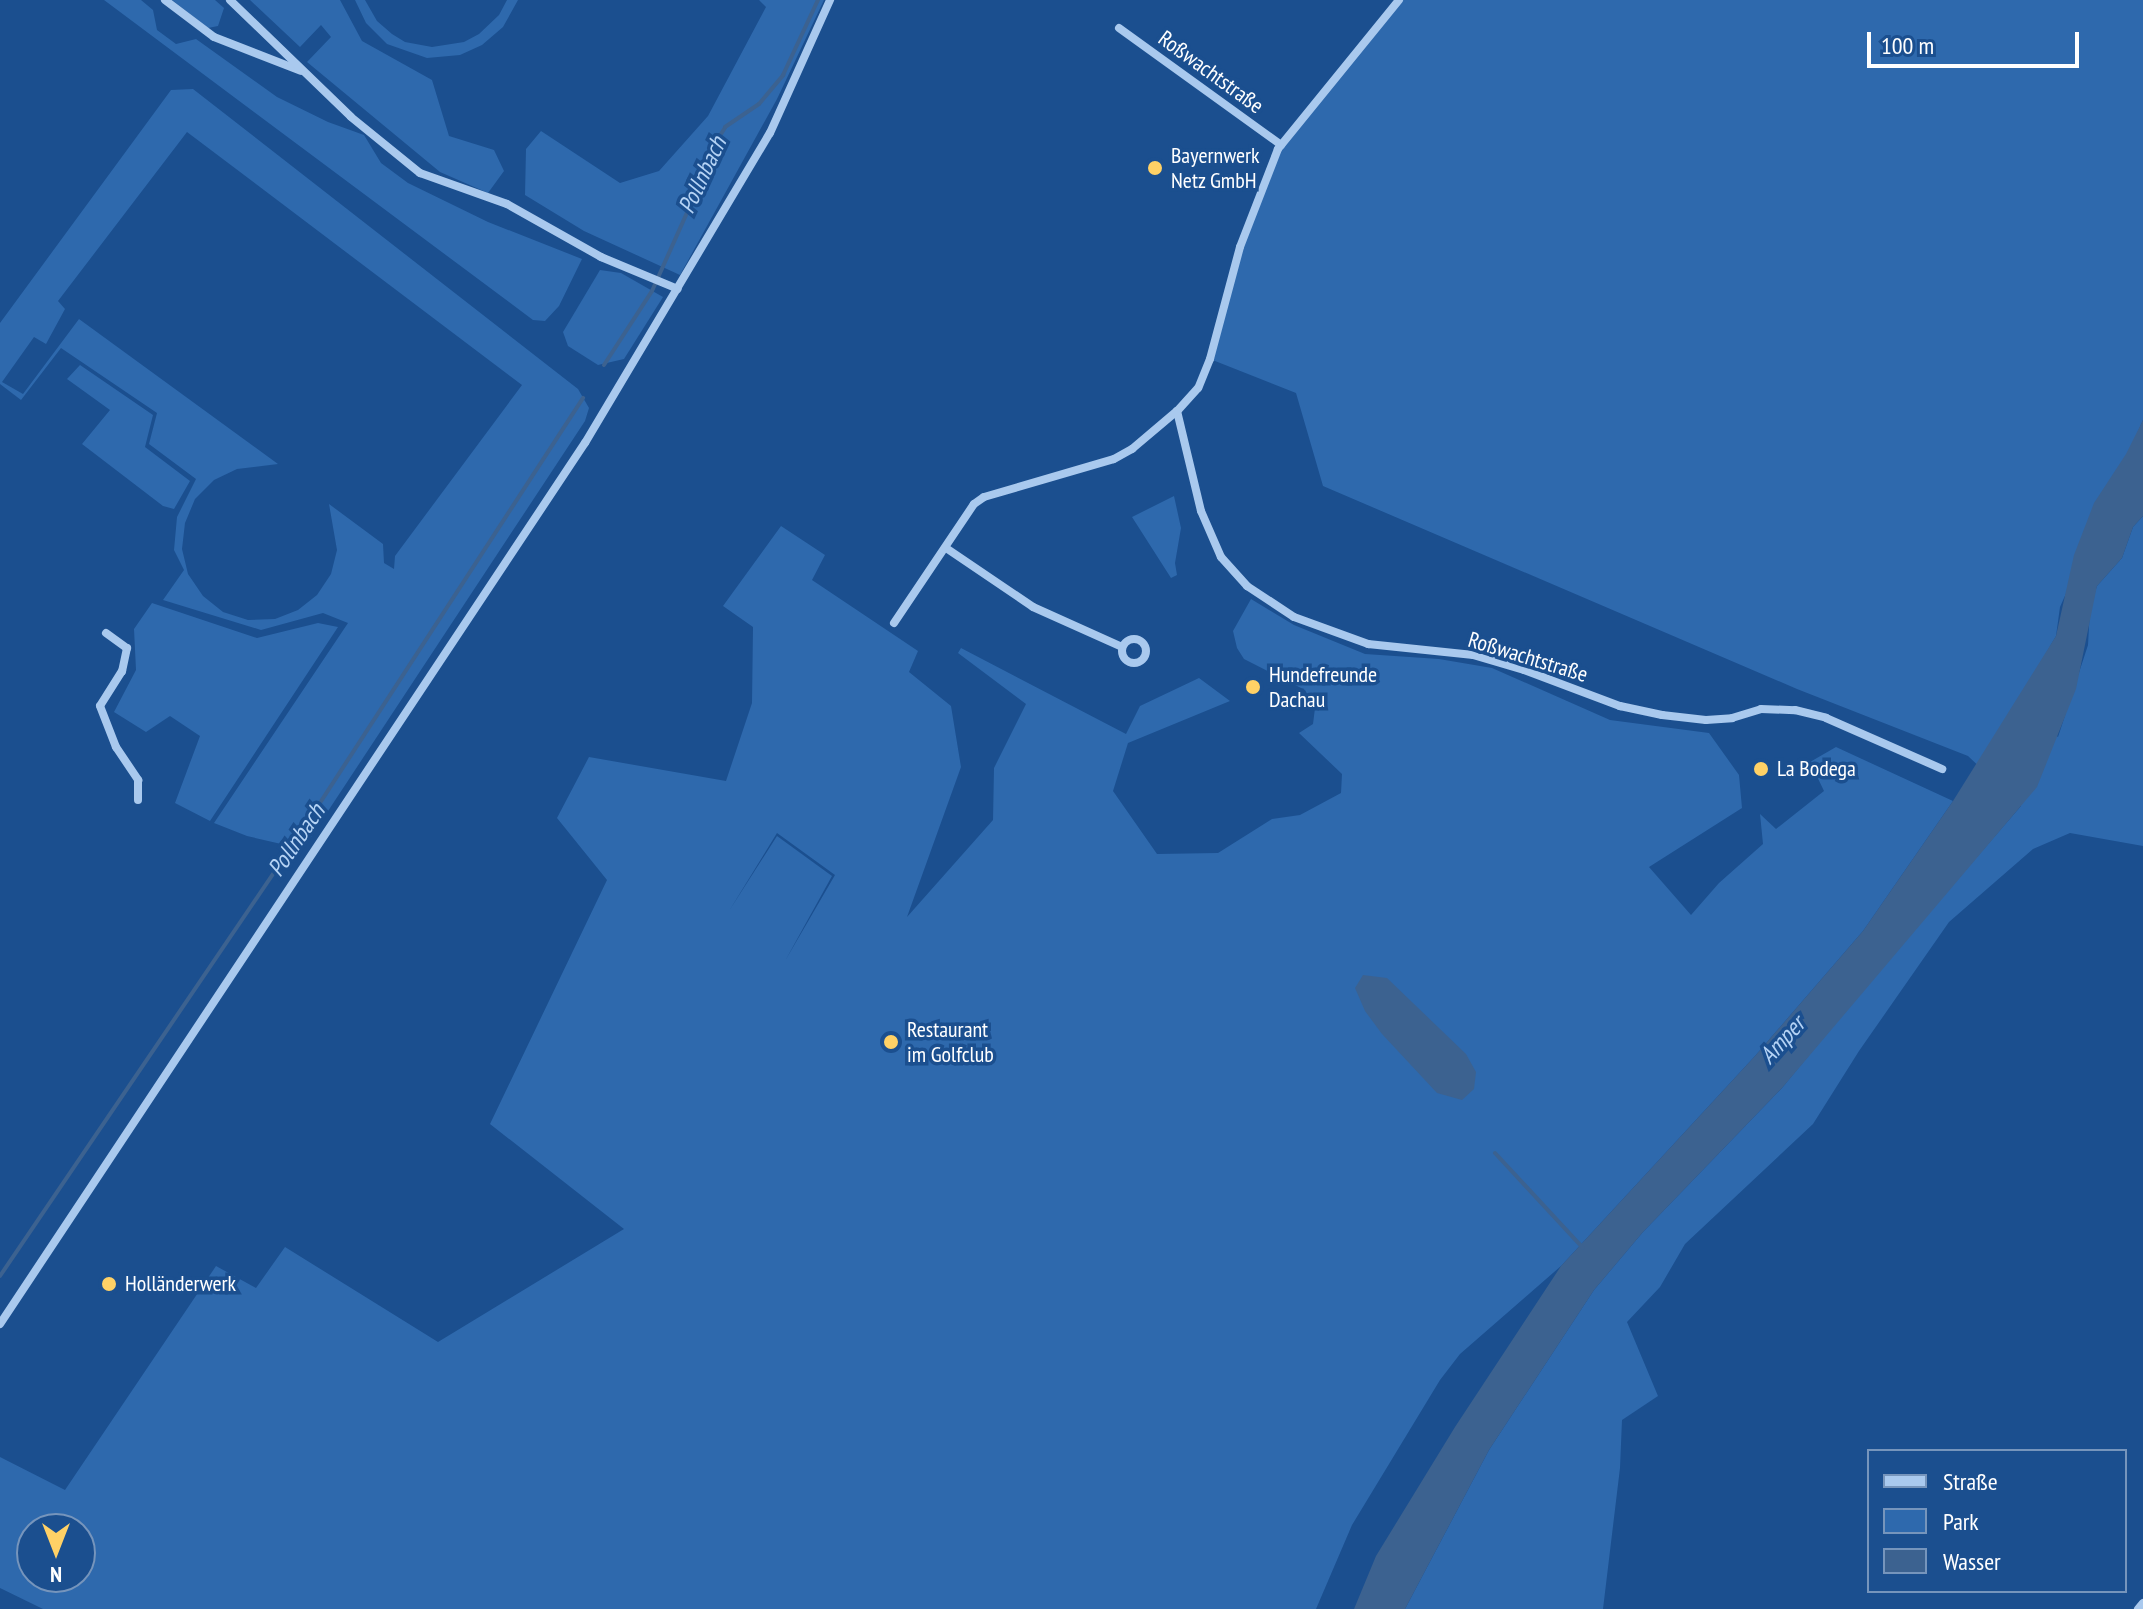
<!DOCTYPE html>
<html>
<head>
<meta charset="utf-8">
<style>
  body { margin:0 }
  #map { position:relative; width:2143px; height:1609px; overflow:hidden; background:#1b4f8f; font-family:"PT Sans Narrow",sans-serif }
  div>[style] { position:absolute }
  .green>* { inset:0; background:#2e69ad }
  .water>* { inset:0; background:#3c6290 }
  .stream>* { height:4px; margin:-2px; padding:0 2px; transform-origin:2px; border-radius:2px; background:#3c6290 }
  .minor>* { height:8px; margin:-4px; padding:0 4px; transform-origin:4px; border-radius:4px; background:#a9c9ee }
  .minor>.ring { margin:-4px; padding:0; box-sizing:content-box; background:none; border:8px solid #a9c9ee; border-radius:50% }
  .dots>* { width:22px; height:22px; translate:-50% -50%; box-sizing:border-box; border:4px solid #1b4f8f; border-radius:50% }
  span { translate:-50% -50%; white-space:nowrap; text-align:center; line-height:1.15; -webkit-text-stroke:7px #1b4f8f; paint-order:stroke }
  .street-label { font-size:22px; color:#fff }
  .poi-label { font-size:22px; color:#fff }
  .left { translate:0 -50%; text-align:left }
  .water-label { font-size:24px; color:#b5d3f5; font-style:italic }
  .legend { position:absolute; left:1867px; top:1449px; width:260px; height:144px; box-sizing:border-box; background:#1b4f8f; border:2px solid #7695bc; margin:0; padding:10px 14px; list-style:none; font-size:24px; color:#fff }
  .legend li { display:flex; align-items:center; gap:16px; height:40px }
  .legend b { width:40px; border:2px solid #7695bc }
  .north { position:absolute; left:16px; top:1513px; width:80px; height:80px; box-sizing:border-box; background:#1b4f8f; border:2px solid #7695bc; border-radius:50%; rotate:180deg; font-size:22px; font-weight:700; line-height:32px; text-align:center; color:#fff }
  .north::after { content:''; display:block; margin:auto; width:28px; height:36px; background:#ffd166; clip-path:polygon(50% 0,100% 100%,50% 72%,0 100%) }
  .scale { position:absolute; left:1867px; top:32px; width:212px; height:36px; box-sizing:border-box; border:4px solid #fff; border-top:0; padding-left:10px; font-size:24px; line-height:28px; white-space:nowrap; color:#fff; -webkit-text-stroke:6px #1b4f8f; paint-order:stroke }
</style>
</head>
<body>
<div id="map">
  <div class="green">
    <i style="clip-path:polygon(104px 0,141px 0,153px 10px,157px 30px,176px 44px,196px 39px,277px 97px,328px 122px,364px 135px,381px 163px,408px 183px,488px 222px,582px 259px,559px 306px,545px 321px,533px 320px)"></i>
    <i style="clip-path:polygon(172px 0,215px 0,224px 8px,218px 26px,208px 28px)"></i>
    <i style="clip-path:polygon(250px 0,340px 0,362px 41px,432px 80px,449px 136px,494px 150px,504px 171px,488px 193px,440px 172px,307px 62px,331px 37px,321px 25px,300px 47px)"></i>
    <i style="clip-path:polygon(355px 0,365px 0,377px 21px,392px 34px,405px 42px,432px 47px,464px 42px,479px 34px,499px 15px,507px 0,518px 0,503px 27px,482px 45px,460px 55px,427px 58px,387px 44px,366px 23px)"></i>
    <i style="clip-path:polygon(759px 0,824px 0,777px 99px,680px 275px,584px 231px,525px 195px,526px 149px,541px 131px,620px 183px,659px 171px,708px 116px,766px 7px)"></i>
    <i style="clip-path:polygon(1399px 0,2143px 0,2143px 420px,2060px 607px,2056px 636px,2018px 701px,2058px 737px,2088px 645px,2090px 608px,2097px 586px,2122px 558px,2133px 527px,2143px 516px,2143px 846px,2070px 833px,2033px 849px,1949px 922px,1859px 1051px,1813px 1124px,1685px 1244px,1660px 1287px,1627px 1322px,1658px 1396px,1622px 1420px,1620px 1468px,1603px 1609px,1405px 1609px,1489px 1450px,1594px 1290px,1643px 1232px,1782px 1088px,1875px 975px,2021px 806px,1968px 756px,1797px 689px,1323px 486px,1296px 393px,1210px 359px,1240px 247px,1278px 149px)"></i>
    <i style="clip-path:polygon(evenodd,193px 89px,578px 389px,589px 408px,585px 421px,303px 849px,247px 836px,214px 823px,348px 623px,323px 613px,261px 630px,163px 600px,184px 570px,174px 550px,177px 517px,196px 479px,149px 444px,157px 413px,61px 348px,21px 400px,0 384px,0 323px,171px 90px,193px 89px,187px 132px,522px 385px,395px 556px,394px 569px,384px 563px,383px 544px,329px 504px,337px 550px,331px 574px,317px 595px,298px 610px,275px 619px,248px 620px,223px 612px,203px 596px,188px 574px,182px 549px,185px 523px,195px 499px,214px 480px,237px 469px,278px 464px,79px 319px,23px 394px,2px 382px,34px 337px,46px 344px,65px 309px,58px 301px,187px 132px)"></i>
    <i style="clip-path:polygon(600px 270px,621px 273px,663px 297px,624px 359px,598px 365px,568px 346px,563px 332px)"></i>
    <i style="clip-path:polygon(80px 365px,153px 415px,145px 447px,190px 481px,174px 509px,163px 506px,82px 444px,110px 410px,67px 379px)"></i>
    <i style="clip-path:polygon(1174px 496px,1181px 528px,1175px 563px,1177px 575px,1171px 578px,1132px 517px)"></i>
    <i style="clip-path:polygon(evenodd,781px 526px,825px 555px,812px 580px,918px 651px,909px 672px,951px 706px,961px 767px,907px 917px,993px 820px,994px 768px,1026px 704px,958px 653px,961px 648px,1126px 734px,1140px 706px,1199px 678px,1230px 701px,1128px 743px,1113px 791px,1157px 854px,1218px 853px,1272px 819px,1300px 815px,1341px 793px,1342px 774px,1299px 733px,1313px 724px,1315px 708px,1305px 690px,1244px 659px,1237px 648px,1233px 631px,1251px 599px,1294px 625px,1365px 654px,1439px 659px,1492px 668px,1610px 720px,1709px 733px,1739px 775px,1742px 808px,1649px 867px,1691px 915px,1719px 883px,1763px 844px,1760px 814px,1776px 829px,1824px 791px,1810px 762px,1836px 747px,1953px 801px,1863px 931px,1755px 1056px,1561px 1266px,1460px 1354px,1440px 1380px,1352px 1525px,1316px 1609px,43px 1609px,0 1588px,0 1457px,65px 1490px,216px 1266px,256px 1288px,285px 1247px,438px 1342px,624px 1229px,490px 1124px,607px 880px,557px 818px,589px 757px,726px 781px,752px 703px,753px 627px,723px 606px,781px 526px,777px 833px,835px 875px,785px 961px,832px 876px,777px 836px,729px 911px,777px 833px,781px 526px,32px 1529px,80px 1529px,80px 1577px,32px 1577px,32px 1529px)"></i>
    <i style="clip-path:polygon(152px 603px,257px 638px,318px 623px,338px 627px,210px 821px,175px 803px,200px 736px,170px 716px,146px 732px,114px 712px,136px 670px,134px 629px)"></i>
  </div>
  <div class="water">
    <i style="clip-path:polygon(2143px 420px,2143px 516px,2133px 527px,2122px 558px,2097px 586px,2076px 689px,2037px 787px,1782px 1088px,1643px 1232px,1594px 1290px,1489px 1450px,1405px 1609px,1354px 1609px,1376px 1556px,1455px 1427px,1561px 1266px,1755px 1056px,1863px 931px,1953px 801px,2056px 636px,2074px 555px,2094px 503px,2126px 454px)"></i>
    <i style="clip-path:polygon(1363px 975px,1387px 978px,1466px 1054px,1476px 1072px,1474px 1089px,1462px 1100px,1437px 1093px,1382px 1034px,1365px 1011px,1355px 988px)"></i>
  </div>
  <div class="stream">
    <i style="left:604px;top:365px;width:88px;rotate:-57deg"></i>
    <i style="left:652px;top:291px;width:115px;rotate:-65.9deg"></i>
    <i style="left:699px;top:186px;width:29px;rotate:-76deg"></i>
    <i style="left:706px;top:158px;width:36px;rotate:-58deg"></i>
    <i style="left:725px;top:127px;width:41px;rotate:-34.1deg"></i>
    <i style="left:759px;top:104px;width:38px;rotate:-50deg"></i>
    <i style="left:783px;top:75px;width:83px;rotate:-65deg"></i>
    <i style="left:1495px;top:1153px;width:129px;rotate:47.2deg"></i>
    <i style="left:0;top:1276px;width:516px;rotate:-55.82deg"></i>
    <i style="left:290px;top:849px;width:538px;rotate:-56.99deg"></i>
  </div>
  <div class="minor">
    <i style="left:165px;top:0;width:61px;rotate:37.1deg"></i>
    <i style="left:214px;top:37px;width:93px;rotate:21.3deg"></i>
    <i style="left:230px;top:0;width:168px;rotate:44deg"></i>
    <i style="left:351px;top:117px;width:89px;rotate:39.1deg"></i>
    <i style="left:420px;top:173px;width:92px;rotate:19.6deg"></i>
    <i style="left:507px;top:204px;width:108px;rotate:29.4deg"></i>
    <i style="left:601px;top:257px;width:83px;rotate:22.6deg"></i>
    <i style="left:1399px;top:0;width:192px;rotate:129.1deg"></i>
    <i style="left:1278px;top:149px;width:105px;rotate:111.2deg"></i>
    <i style="left:1240px;top:247px;width:116px;rotate:105deg"></i>
    <i style="left:1210px;top:359px;width:31px;rotate:112deg"></i>
    <i style="left:1198px;top:388px;width:31px;rotate:132deg"></i>
    <i style="left:1177px;top:411px;width:103px;rotate:76.5deg"></i>
    <i style="left:1201px;top:511px;width:50px;rotate:66.5deg"></i>
    <i style="left:1221px;top:557px;width:39px;rotate:48deg"></i>
    <i style="left:1247px;top:586px;width:56px;rotate:33.4deg"></i>
    <i style="left:1294px;top:617px;width:79px;rotate:20deg"></i>
    <i style="left:1368px;top:644px;width:106px;rotate:6deg"></i>
    <i style="left:1473px;top:655px;width:53px;rotate:16.4deg"></i>
    <i style="left:1524px;top:670px;width:103px;rotate:20.6deg"></i>
    <i style="left:1620px;top:706px;width:43px;rotate:12.1deg"></i>
    <i style="left:1662px;top:715px;width:44px;rotate:6.5deg"></i>
    <i style="left:1706px;top:720px;width:26px;rotate:-4deg"></i>
    <i style="left:1732px;top:718px;width:30px;rotate:-17deg"></i>
    <i style="left:1761px;top:709px;width:34px;rotate:2deg"></i>
    <i style="left:1795px;top:710px;width:32px;rotate:14deg"></i>
    <i style="left:1826px;top:718px;width:127px;rotate:23.7deg"></i>
    <i style="left:1119px;top:28px;width:200px;rotate:35.8deg"></i>
    <i style="left:946px;top:548px;width:105px;rotate:34.1deg"></i>
    <i style="left:1033px;top:607px;width:98px;rotate:24.2deg"></i>
    <i style="left:894px;top:623px;width:143px;rotate:-56.1deg"></i>
    <i style="left:974px;top:504px;width:12px;rotate:-35deg"></i>
    <i style="left:984px;top:497px;width:135px;rotate:-16.3deg"></i>
    <i style="left:1114px;top:459px;width:21px;rotate:-29deg"></i>
    <i style="left:1132px;top:449px;width:59px;rotate:-40.2deg"></i>
    <i style="left:106px;top:633px;width:26px;rotate:36deg"></i>
    <i style="left:127px;top:648px;width:24px;rotate:102deg"></i>
    <i style="left:122px;top:671px;width:41px;rotate:122.2deg"></i>
    <i style="left:100px;top:706px;width:44px;rotate:68.7deg"></i>
    <i style="left:116px;top:747px;width:40px;rotate:56deg"></i>
    <i style="left:138px;top:780px;width:20px;rotate:90deg"></i>
    <i class="ring" style="left:1122px;top:639px;width:16px;height:16px"></i>
    <i style="left:0;top:1324px;width:1058px;rotate:-56.42deg"></i>
    <i style="left:585px;top:443px;width:361px;rotate:-59.2deg"></i>
    <i style="left:770px;top:133px;width:146px;rotate:-65.7deg"></i>
    <i style="left:2138px;top:1609px;width:8px;rotate:-50deg"></i>
  </div>
  <div class="dots">
    <i style="left:1155px;top:168px;background:#ffd166"></i>
    <i style="left:1253px;top:687px;background:#ffd166"></i>
    <i style="left:1761px;top:769px;background:#ffd166"></i>
    <i style="left:891px;top:1042px;background:#ffd166"></i>
    <i style="left:109px;top:1284px;background:#ffd166"></i>
  </div>
  <div class="street-label">
    <span style="left:1211px;top:72px;rotate:36deg">Roßwachtstraße</span>
    <span style="left:1528px;top:657px;rotate:17deg">Roßwachtstraße</span>
  </div>
  <div class="poi-label">
    <span class="left" style="left:1171px;top:168px">Bayernwerk<br>Netz GmbH</span>
    <span class="left" style="left:1269px;top:687px">Hundefreunde<br>Dachau</span>
    <span class="left" style="left:1777px;top:769px">La Bodega</span>
    <span class="left" style="left:907px;top:1042px">Restaurant<br>im Golfclub</span>
    <span class="left" style="left:125px;top:1284px">Holländerwerk</span>
  </div>
  <div class="water-label">
    <span style="left:702px;top:175px;rotate:-65deg">Pollnbach</span>
    <span style="left:296px;top:840px;rotate:-56deg">Pollnbach</span>
    <span style="left:1782px;top:1040px;rotate:-48deg">Amper</span>
  </div>
  <ul class="legend">
  <li><b style="height:10px;background:#a9c9ee"></b>Straße</li>
  <li><b style="height:22px;background:#2e69ad"></b>Park</li>
  <li><b style="height:22px;background:#3c6290"></b>Wasser</li>
  </ul>
  <div class="north">N</div>
  <div class="scale">100 m</div>
</div>
</body>
</html>
